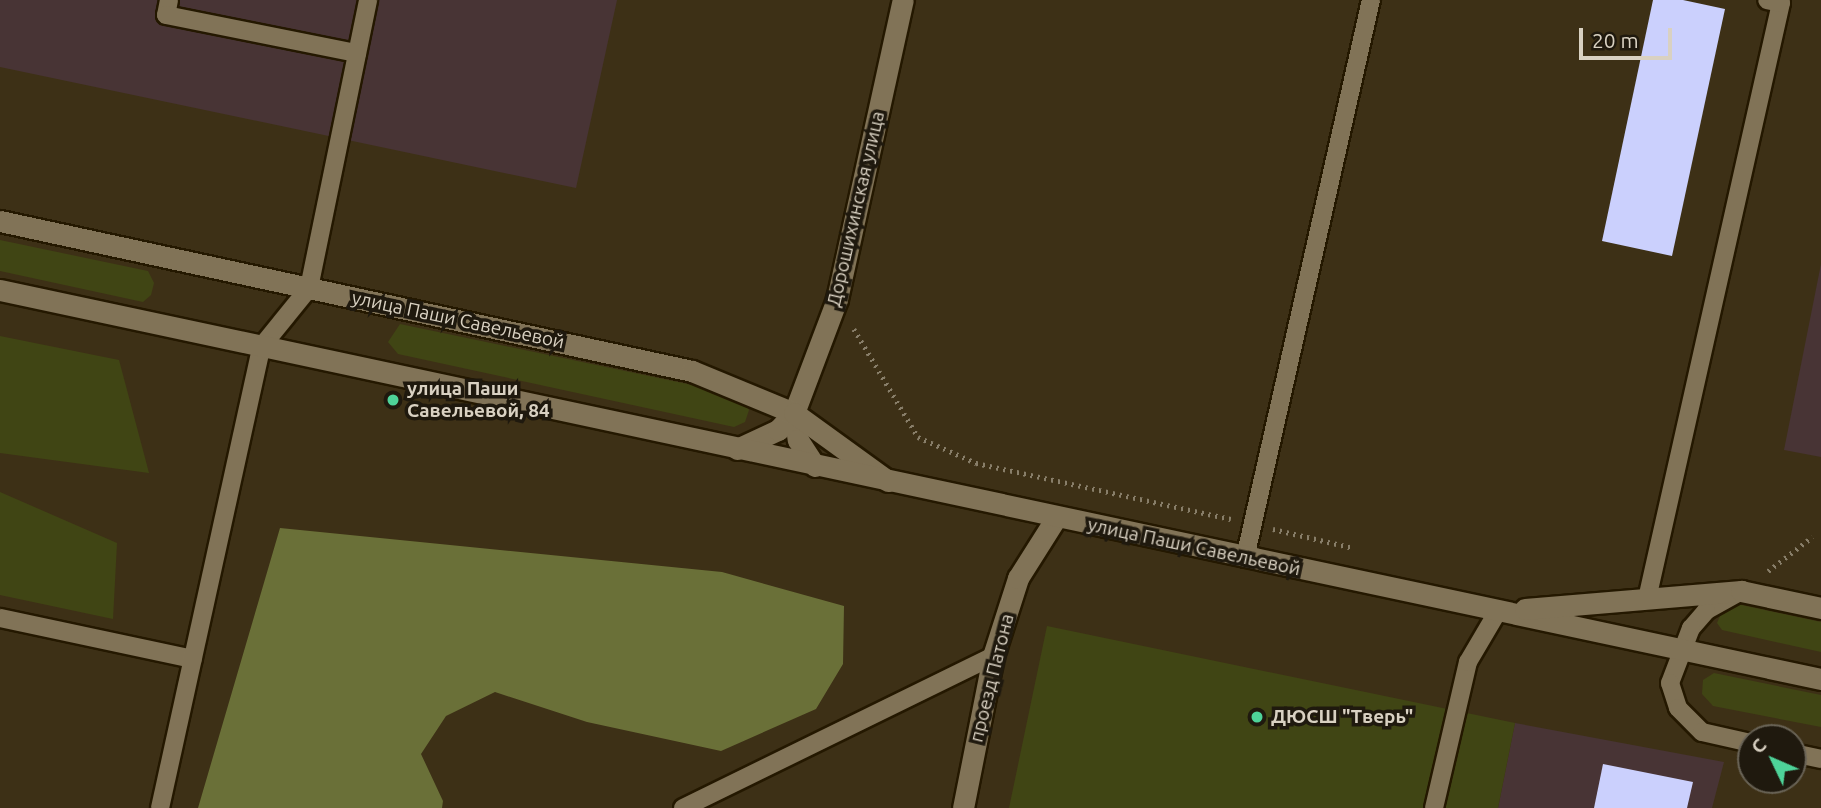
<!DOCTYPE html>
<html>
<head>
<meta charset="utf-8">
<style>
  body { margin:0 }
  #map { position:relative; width:1821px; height:808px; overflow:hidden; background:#3d3016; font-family:Ubuntu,sans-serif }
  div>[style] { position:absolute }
  .industrial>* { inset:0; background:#483435 }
  .green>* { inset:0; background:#404514 }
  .forest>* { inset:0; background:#6a7038 }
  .building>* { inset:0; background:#cbd0fd }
  .path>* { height:4.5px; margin-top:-2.25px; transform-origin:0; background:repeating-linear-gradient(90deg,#887e69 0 2px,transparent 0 7px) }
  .roads { filter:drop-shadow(2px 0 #241800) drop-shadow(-2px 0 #241800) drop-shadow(0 2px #241800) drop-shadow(0 -2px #241800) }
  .service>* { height:18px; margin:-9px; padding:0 9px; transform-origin:9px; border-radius:9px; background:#817357 }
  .minor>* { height:21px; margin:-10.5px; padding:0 10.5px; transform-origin:10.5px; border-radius:10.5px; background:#817357 }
  .tertiary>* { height:21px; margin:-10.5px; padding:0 10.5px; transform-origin:10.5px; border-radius:10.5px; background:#817357 }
  .dots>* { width:19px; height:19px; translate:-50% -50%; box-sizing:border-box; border:4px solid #1f190e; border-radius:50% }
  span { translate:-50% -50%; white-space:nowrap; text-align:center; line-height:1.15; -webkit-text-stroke:7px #1f190e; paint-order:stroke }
  .street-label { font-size:19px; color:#d9d1c2 }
  .poi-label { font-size:19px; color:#d9d1c2; font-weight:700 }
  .left { translate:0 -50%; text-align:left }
  .north { position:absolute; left:1737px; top:724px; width:70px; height:70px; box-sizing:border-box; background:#1f190e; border:2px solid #696356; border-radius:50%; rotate:314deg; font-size:19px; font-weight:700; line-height:28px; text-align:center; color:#d9d1c2 }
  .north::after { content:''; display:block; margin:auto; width:24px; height:32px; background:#4ed399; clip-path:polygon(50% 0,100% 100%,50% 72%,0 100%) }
  .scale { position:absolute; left:1579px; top:28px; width:93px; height:32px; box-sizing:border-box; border:4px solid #d9d1c2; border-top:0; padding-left:9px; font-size:21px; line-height:24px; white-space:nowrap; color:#d9d1c2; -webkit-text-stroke:5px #1f190e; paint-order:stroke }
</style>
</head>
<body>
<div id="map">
  <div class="industrial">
    <i style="clip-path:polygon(0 0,617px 0,576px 188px,0 67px)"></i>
    <i style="clip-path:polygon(1821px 264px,1821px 457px,1784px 450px)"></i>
    <i style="clip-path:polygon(1515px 723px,1724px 762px,1712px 808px,1498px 808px)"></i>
  </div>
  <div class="green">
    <i style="clip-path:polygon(0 240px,148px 271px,154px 283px,151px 295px,143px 302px,0 271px)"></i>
    <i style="clip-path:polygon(400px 324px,740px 395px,749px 410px,745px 422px,734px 427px,398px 354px,388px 342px)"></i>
    <i style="clip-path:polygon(0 336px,119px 360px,149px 473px,0 453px)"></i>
    <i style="clip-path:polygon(0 492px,117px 543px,113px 619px,0 595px)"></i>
    <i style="clip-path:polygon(1737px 604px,1821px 622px,1821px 652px,1722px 630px,1717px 623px,1723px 609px)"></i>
    <i style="clip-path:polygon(1047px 626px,1515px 723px,1498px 808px,1009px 808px)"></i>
    <i style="clip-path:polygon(1714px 673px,1821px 695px,1821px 727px,1713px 706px,1702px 694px,1703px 680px)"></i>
  </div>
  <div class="forest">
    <i style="clip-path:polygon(280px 528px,722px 572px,844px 606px,843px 664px,816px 709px,721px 751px,587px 722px,495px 692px,446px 716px,421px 754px,443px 801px,442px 808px,198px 808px)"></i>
  </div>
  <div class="building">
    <i style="clip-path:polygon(1653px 0,1683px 0,1725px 9px,1672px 256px,1602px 241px)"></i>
    <i style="clip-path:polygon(1603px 764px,1693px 782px,1687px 808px,1594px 808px)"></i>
  </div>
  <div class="path">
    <i style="left:854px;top:329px;width:126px;rotate:59.3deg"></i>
    <i style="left:918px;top:437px;width:64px;rotate:24.1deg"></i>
    <i style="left:976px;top:463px;width:261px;rotate:12.4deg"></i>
    <i style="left:1273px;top:529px;width:83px;rotate:13.2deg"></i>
    <i style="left:1768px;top:571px;width:56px;rotate:-37.7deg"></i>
  </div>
  <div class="roads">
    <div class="service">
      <i style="left:169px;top:0;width:15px;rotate:101deg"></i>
      <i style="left:166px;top:15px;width:195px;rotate:11.3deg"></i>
      <i style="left:1245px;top:558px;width:572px;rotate:-77.28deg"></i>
      <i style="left:1738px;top:593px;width:37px;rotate:151deg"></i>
      <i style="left:1706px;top:611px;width:23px;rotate:131deg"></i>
      <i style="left:1691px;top:628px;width:59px;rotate:110.9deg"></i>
      <i style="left:1670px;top:683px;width:26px;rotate:72deg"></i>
      <i style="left:1678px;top:708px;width:34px;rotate:45deg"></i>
      <i style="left:1702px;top:732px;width:50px;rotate:12.7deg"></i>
      <i style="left:1647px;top:599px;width:611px;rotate:-77.33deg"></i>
      <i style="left:1781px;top:3px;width:14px;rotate:-168deg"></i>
      <i style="left:0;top:618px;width:197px;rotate:12deg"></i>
      <i style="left:1793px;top:753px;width:29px;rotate:12deg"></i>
      <i style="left:160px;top:808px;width:473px;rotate:-77.6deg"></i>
      <i style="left:262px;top:346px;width:75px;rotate:-51deg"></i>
      <i style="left:309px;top:288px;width:294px;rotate:-78.4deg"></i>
      <i style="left:683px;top:808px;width:345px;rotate:-26.1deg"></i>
      <i style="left:1434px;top:808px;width:150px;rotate:-76.9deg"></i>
      <i style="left:1468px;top:662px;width:59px;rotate:-59.5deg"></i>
    </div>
    <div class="minor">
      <i style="left:794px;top:413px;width:27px;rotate:82deg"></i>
      <i style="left:798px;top:440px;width:31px;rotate:57deg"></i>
      <i style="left:737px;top:449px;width:45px;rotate:-24.9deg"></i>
      <i style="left:778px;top:430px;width:23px;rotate:-47deg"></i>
      <i style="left:794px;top:413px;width:122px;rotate:-69.3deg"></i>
      <i style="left:837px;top:299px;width:306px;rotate:-77.6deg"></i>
      <i style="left:963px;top:808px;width:155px;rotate:-78.8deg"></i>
      <i style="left:993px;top:656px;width:82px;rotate:-72.2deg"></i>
      <i style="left:1018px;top:578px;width:71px;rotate:-57.7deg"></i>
    </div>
    <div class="tertiary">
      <i style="left:0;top:221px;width:708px;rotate:12.23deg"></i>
      <i style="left:692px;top:371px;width:110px;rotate:22.4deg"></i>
      <i style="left:794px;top:413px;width:116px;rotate:35.9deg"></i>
      <i style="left:0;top:290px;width:1862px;rotate:12.06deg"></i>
      <i style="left:1525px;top:609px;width:217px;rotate:-4.8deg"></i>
      <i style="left:1741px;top:591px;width:82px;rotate:12deg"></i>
    </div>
  </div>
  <div class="dots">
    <i style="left:393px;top:400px;background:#4ed399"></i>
    <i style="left:1257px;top:717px;background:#4ed399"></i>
  </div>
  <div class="street-label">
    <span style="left:856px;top:209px;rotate:-77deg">Дорошихинская улица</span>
    <span style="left:458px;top:320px;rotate:12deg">улица Паши Савельевой</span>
    <span style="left:1194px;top:547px;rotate:12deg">улица Паши Савельевой</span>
    <span style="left:992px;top:678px;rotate:-76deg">проезд Патона</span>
  </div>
  <div class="poi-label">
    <span class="left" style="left:407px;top:400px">улица Паши<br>Савельевой, 84</span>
    <span class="left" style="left:1271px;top:717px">ДЮСШ "Тверь"</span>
  </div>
  <div class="north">С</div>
  <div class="scale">20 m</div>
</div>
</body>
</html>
